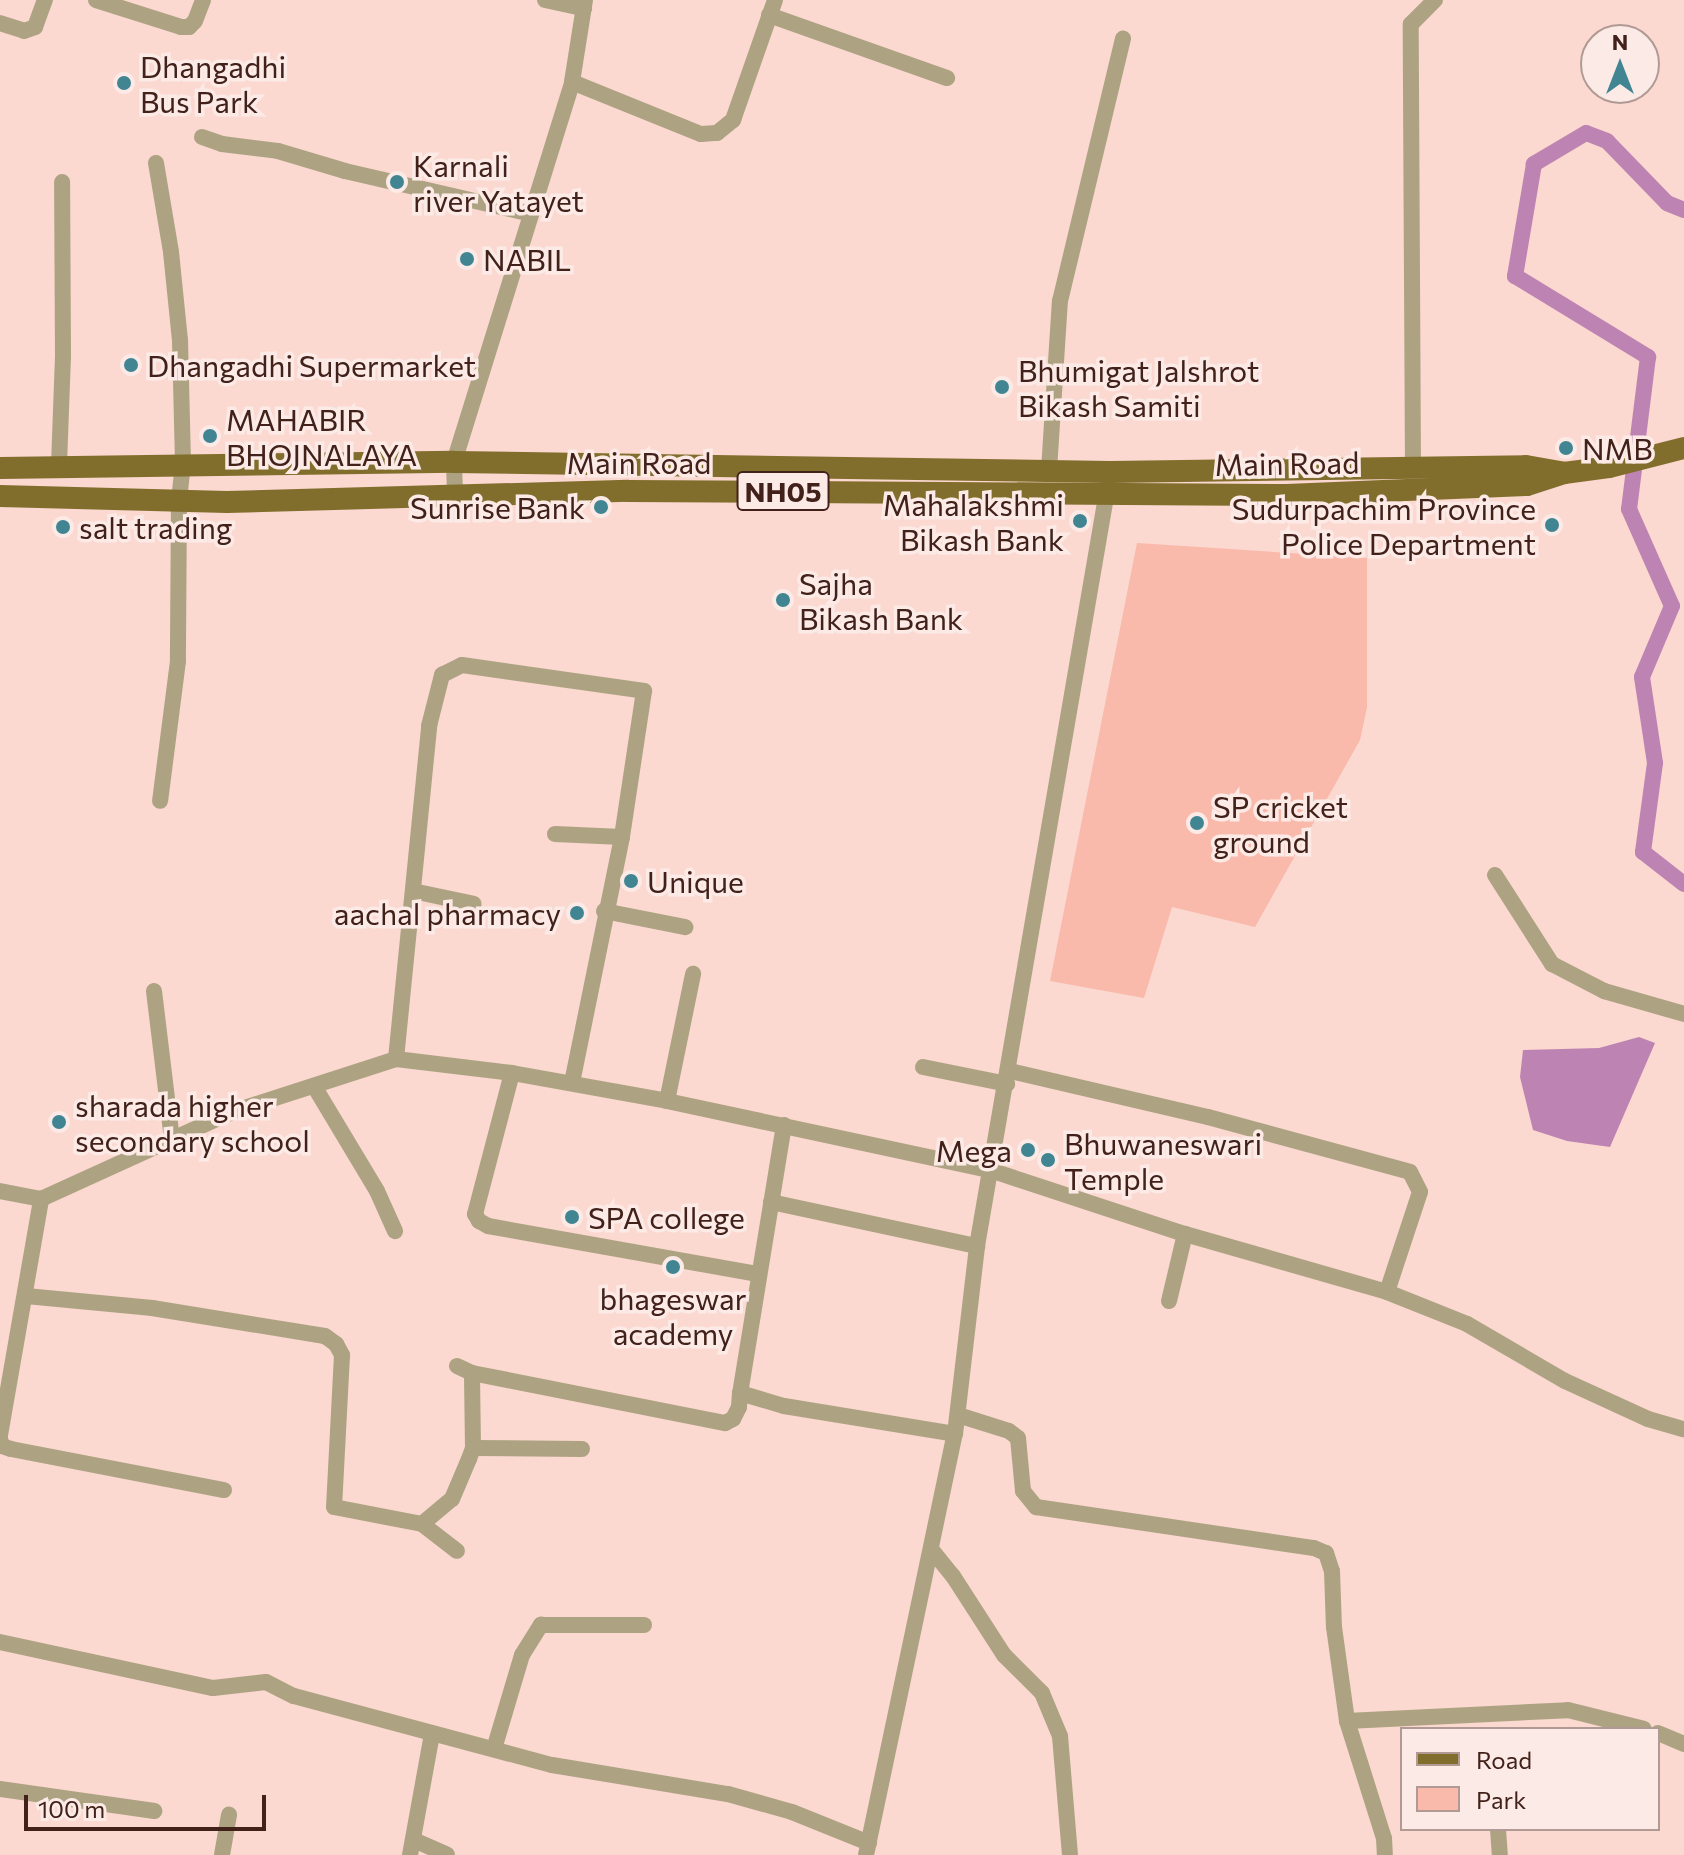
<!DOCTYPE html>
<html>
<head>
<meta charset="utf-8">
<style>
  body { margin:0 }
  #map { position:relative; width:1684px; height:1855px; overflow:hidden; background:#fbd8d0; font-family:Commissioner,sans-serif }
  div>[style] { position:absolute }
  .green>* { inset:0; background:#f9b9ab }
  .water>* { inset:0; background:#bd84b3 }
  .canal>* { height:16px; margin:-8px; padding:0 8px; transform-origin:8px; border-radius:8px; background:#bd84b3 }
  .minor>* { height:16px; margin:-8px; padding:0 8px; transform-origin:8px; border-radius:8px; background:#ada382 }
  .primary>* { height:22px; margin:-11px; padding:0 11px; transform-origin:11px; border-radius:11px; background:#816e2d }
  .dots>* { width:22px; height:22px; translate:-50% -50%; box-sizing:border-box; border:4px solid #fceae6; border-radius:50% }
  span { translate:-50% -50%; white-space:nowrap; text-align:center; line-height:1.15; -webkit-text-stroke:7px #fceae6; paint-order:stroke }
  .shield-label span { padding:2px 6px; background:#fceae6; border:2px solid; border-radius:6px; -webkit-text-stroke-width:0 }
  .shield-label { font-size:28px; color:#41211a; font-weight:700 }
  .poi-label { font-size:30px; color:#41211a }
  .left { translate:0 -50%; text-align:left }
  .right { translate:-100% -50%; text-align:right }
  .street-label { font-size:30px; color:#41211a }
  .legend { position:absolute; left:1400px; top:1727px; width:260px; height:104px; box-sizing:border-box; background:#fceae6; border:2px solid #b19a94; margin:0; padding:10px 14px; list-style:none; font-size:24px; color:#41211a }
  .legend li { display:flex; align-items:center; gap:16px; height:40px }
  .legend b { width:40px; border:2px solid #b19a94 }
  .north { position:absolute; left:1580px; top:24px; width:80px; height:80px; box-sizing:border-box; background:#fceae6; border:2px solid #b19a94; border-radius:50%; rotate:0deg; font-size:22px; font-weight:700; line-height:32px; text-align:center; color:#41211a }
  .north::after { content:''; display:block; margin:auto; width:28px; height:36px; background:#418593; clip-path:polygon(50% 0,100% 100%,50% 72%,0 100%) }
  .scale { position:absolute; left:24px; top:1795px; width:242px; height:36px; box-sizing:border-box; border:4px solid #41211a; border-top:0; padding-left:10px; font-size:24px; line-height:28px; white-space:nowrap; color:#41211a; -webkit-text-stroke:6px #fceae6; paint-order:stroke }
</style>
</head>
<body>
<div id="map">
  <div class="green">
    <i style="clip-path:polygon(1137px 543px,1367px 558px,1367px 707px,1360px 740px,1255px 927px,1172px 907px,1144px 998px,1050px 981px)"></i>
  </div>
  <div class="water">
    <i style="clip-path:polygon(1639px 1037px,1655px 1043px,1610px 1147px,1567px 1141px,1533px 1130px,1520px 1077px,1523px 1050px,1599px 1048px)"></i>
  </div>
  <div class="canal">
    <i style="left:1684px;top:210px;width:18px;rotate:-158deg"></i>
    <i style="left:1667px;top:203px;width:86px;rotate:-134.1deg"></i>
    <i style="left:1607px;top:141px;width:22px;rotate:-159deg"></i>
    <i style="left:1586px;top:133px;width:61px;rotate:149.2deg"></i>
    <i style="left:1534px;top:164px;width:114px;rotate:99.6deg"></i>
    <i style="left:1515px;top:276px;width:156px;rotate:31.3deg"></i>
    <i style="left:1648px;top:357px;width:153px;rotate:97.1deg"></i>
    <i style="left:1629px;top:509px;width:106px;rotate:66.1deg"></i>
    <i style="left:1672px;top:606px;width:77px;rotate:112.9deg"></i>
    <i style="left:1642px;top:677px;width:87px;rotate:81.4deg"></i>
    <i style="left:1655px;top:763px;width:90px;rotate:97.7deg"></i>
    <i style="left:1643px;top:852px;width:52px;rotate:38deg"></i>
  </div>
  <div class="minor">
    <i style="left:96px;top:0;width:89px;rotate:17.6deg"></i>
    <i style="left:181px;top:27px;width:8px"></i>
    <i style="left:189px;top:27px;width:8px;rotate:-45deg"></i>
    <i style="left:195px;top:21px;width:22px;rotate:-69deg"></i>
    <i style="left:545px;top:0;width:40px;rotate:12deg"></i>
    <i style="left:769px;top:15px;width:189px;rotate:19.5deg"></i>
    <i style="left:0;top:23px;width:25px;rotate:18deg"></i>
    <i style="left:24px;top:31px;width:12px;rotate:-20deg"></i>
    <i style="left:35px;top:27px;width:29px;rotate:-70deg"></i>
    <i style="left:572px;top:82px;width:139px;rotate:22deg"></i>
    <i style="left:701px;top:134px;width:16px;rotate:-4deg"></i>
    <i style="left:717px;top:133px;width:21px;rotate:-39deg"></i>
    <i style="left:733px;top:120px;width:127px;rotate:-70.7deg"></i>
    <i style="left:202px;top:137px;width:21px;rotate:19deg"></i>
    <i style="left:222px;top:144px;width:56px;rotate:7.1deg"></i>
    <i style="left:278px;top:151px;width:70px;rotate:16.6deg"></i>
    <i style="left:345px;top:171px;width:191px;rotate:13deg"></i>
    <i style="left:156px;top:163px;width:90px;rotate:80.4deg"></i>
    <i style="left:171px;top:252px;width:88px;rotate:84.2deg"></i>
    <i style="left:180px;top:340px;width:123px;rotate:88.6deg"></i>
    <i style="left:183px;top:463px;width:38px;rotate:96deg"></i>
    <i style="left:179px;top:501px;width:160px;rotate:90.4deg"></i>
    <i style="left:178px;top:661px;width:141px;rotate:97.3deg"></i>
    <i style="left:59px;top:465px;width:108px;rotate:-87.9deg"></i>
    <i style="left:63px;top:357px;width:175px;rotate:-90.3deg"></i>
    <i style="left:1413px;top:469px;width:445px;rotate:-90.3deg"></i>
    <i style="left:1411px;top:24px;width:34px;rotate:-45deg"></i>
    <i style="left:1049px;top:470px;width:169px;rotate:-86.3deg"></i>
    <i style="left:1060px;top:301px;width:270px;rotate:-76.5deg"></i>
    <i style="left:455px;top:493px;width:31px;rotate:-92deg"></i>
    <i style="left:454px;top:462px;width:398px;rotate:-72.7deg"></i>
    <i style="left:572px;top:82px;width:83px;rotate:-81deg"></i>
    <i style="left:555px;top:834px;width:67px;rotate:2.6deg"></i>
    <i style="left:1495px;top:875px;width:106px;rotate:57.4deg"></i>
    <i style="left:1552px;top:964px;width:59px;rotate:27.4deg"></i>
    <i style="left:1604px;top:991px;width:83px;rotate:16deg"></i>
    <i style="left:413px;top:891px;width:62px;rotate:12deg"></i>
    <i style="left:604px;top:911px;width:83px;rotate:11.2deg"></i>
    <i style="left:154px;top:991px;width:150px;rotate:83.1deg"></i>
    <i style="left:396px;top:1059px;width:335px;rotate:-84.3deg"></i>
    <i style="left:429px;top:726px;width:53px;rotate:-75.7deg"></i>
    <i style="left:442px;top:675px;width:22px;rotate:-27deg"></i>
    <i style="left:462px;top:665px;width:184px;rotate:8.1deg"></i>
    <i style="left:644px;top:691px;width:148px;rotate:98.6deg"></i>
    <i style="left:622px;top:837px;width:251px;rotate:101.5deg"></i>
    <i style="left:923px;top:1067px;width:86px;rotate:11.4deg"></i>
    <i style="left:1010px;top:1071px;width:203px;rotate:13.1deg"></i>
    <i style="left:1208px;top:1117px;width:209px;rotate:15.2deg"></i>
    <i style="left:1410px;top:1172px;width:22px;rotate:63deg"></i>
    <i style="left:1420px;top:1192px;width:105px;rotate:108.3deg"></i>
    <i style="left:512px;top:1073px;width:146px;rotate:104.7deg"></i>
    <i style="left:475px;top:1214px;width:8px;rotate:60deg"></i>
    <i style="left:479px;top:1221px;width:10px;rotate:29deg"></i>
    <i style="left:488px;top:1226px;width:273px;rotate:10.1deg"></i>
    <i style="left:314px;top:1086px;width:122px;rotate:59deg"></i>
    <i style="left:377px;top:1191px;width:44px;rotate:65.8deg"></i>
    <i style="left:667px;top:1101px;width:130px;rotate:-78.4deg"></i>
    <i style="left:784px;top:1125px;width:272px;rotate:99.3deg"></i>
    <i style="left:740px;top:1393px;width:46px;rotate:16.5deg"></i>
    <i style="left:784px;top:1406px;width:173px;rotate:9.3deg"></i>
    <i style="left:0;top:1191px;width:42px;rotate:11deg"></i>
    <i style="left:41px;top:1199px;width:210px;rotate:-24.5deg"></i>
    <i style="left:232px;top:1112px;width:172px;rotate:-17.9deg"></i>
    <i style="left:396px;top:1059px;width:117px;rotate:6.9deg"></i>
    <i style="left:512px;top:1073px;width:158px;rotate:10.2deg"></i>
    <i style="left:667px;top:1101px;width:330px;rotate:12.1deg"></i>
    <i style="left:990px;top:1170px;width:205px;rotate:18.2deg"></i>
    <i style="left:1185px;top:1234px;width:210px;rotate:16deg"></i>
    <i style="left:1387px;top:1292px;width:86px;rotate:21.8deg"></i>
    <i style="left:1467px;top:1324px;width:113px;rotate:30.2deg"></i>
    <i style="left:1565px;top:1381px;width:91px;rotate:24.6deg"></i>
    <i style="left:1648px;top:1419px;width:37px;rotate:16deg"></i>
    <i style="left:771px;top:1202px;width:211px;rotate:12.1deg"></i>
    <i style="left:26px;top:1296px;width:127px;rotate:5.4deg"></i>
    <i style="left:152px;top:1308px;width:175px;rotate:9.2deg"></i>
    <i style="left:325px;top:1336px;width:14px;rotate:36deg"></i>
    <i style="left:336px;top:1344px;width:13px;rotate:61deg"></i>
    <i style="left:342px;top:1355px;width:152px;rotate:93deg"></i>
    <i style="left:334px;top:1507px;width:90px;rotate:10.9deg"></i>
    <i style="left:422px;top:1524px;width:44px;rotate:37.6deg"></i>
    <i style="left:1169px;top:1301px;width:69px;rotate:-76.6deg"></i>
    <i style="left:457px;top:1366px;width:17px;rotate:25deg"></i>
    <i style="left:958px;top:1415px;width:53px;rotate:17.4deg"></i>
    <i style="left:1009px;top:1431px;width:11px;rotate:38deg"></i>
    <i style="left:1018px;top:1438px;width:53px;rotate:84.6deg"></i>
    <i style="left:1023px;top:1491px;width:21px;rotate:51deg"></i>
    <i style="left:1036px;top:1507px;width:281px;rotate:8.4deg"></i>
    <i style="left:1314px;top:1548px;width:13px;rotate:23deg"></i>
    <i style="left:1326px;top:1553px;width:19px;rotate:72deg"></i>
    <i style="left:1332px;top:1571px;width:56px;rotate:88deg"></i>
    <i style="left:1334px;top:1627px;width:95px;rotate:82.1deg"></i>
    <i style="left:1347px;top:1721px;width:123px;rotate:72.5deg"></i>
    <i style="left:1384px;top:1838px;width:17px;rotate:87deg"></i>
    <i style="left:0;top:1435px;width:240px;rotate:-80.1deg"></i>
    <i style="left:0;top:1439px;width:7px;rotate:74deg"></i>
    <i style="left:2px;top:1446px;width:9px;rotate:18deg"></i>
    <i style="left:11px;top:1449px;width:217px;rotate:10.9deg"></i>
    <i style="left:473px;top:1448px;width:109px;rotate:0.5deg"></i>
    <i style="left:422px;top:1524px;width:39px;rotate:-40deg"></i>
    <i style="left:452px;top:1499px;width:43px;rotate:-67deg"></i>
    <i style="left:469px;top:1459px;width:12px;rotate:-70deg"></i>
    <i style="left:473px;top:1448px;width:75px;rotate:-90.8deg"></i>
    <i style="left:472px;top:1373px;width:258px;rotate:11.2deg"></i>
    <i style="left:725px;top:1423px;width:9px;rotate:-27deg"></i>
    <i style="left:733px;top:1419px;width:13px;rotate:-63deg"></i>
    <i style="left:739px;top:1407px;width:14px;rotate:-86deg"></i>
    <i style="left:931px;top:1549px;width:35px;rotate:51deg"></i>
    <i style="left:953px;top:1576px;width:94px;rotate:57.2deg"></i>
    <i style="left:1004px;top:1655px;width:54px;rotate:45deg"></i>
    <i style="left:1042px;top:1693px;width:47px;rotate:67.3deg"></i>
    <i style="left:1060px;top:1736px;width:119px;rotate:85.2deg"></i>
    <i style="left:0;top:1642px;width:218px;rotate:12.2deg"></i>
    <i style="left:213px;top:1688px;width:53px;rotate:-6.5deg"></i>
    <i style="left:266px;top:1682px;width:31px;rotate:27deg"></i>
    <i style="left:294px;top:1696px;width:267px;rotate:15deg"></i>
    <i style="left:552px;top:1765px;width:178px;rotate:9.4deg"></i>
    <i style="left:728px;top:1794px;width:66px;rotate:15.7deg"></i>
    <i style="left:792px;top:1812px;width:83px;rotate:21.9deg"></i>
    <i style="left:1347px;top:1721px;width:221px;rotate:-2.8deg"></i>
    <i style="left:1568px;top:1710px;width:78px;rotate:14deg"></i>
    <i style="left:1658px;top:1733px;width:28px;rotate:23deg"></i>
    <i style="left:494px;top:1749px;width:98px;rotate:-73.4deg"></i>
    <i style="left:522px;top:1655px;width:36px;rotate:-58deg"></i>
    <i style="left:541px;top:1625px;width:103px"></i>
    <i style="left:0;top:1789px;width:156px;rotate:8.1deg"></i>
    <i style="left:1498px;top:1829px;width:26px;rotate:86deg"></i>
    <i style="left:414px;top:1840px;width:36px;rotate:24deg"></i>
    <i style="left:222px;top:1855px;width:41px;rotate:-80.1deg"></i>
    <i style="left:410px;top:1855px;width:123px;rotate:-79.7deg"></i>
    <i style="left:866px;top:1855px;width:430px;rotate:-78.1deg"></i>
    <i style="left:955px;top:1434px;width:189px;rotate:-83.3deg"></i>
    <i style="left:977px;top:1246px;width:772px;rotate:-80.23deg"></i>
  </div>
  <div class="primary">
    <i style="left:0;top:468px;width:454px;rotate:-0.8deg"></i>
    <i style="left:454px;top:462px;width:656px;rotate:0.87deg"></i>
    <i style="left:1110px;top:472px;width:416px;rotate:-0.8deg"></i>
    <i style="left:1526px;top:466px;width:39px;rotate:10deg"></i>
    <i style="left:0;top:496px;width:227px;rotate:1.5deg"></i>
    <i style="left:227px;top:502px;width:401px;rotate:-1.6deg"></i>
    <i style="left:628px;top:491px;width:659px;rotate:0.35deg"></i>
    <i style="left:1287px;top:495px;width:240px;rotate:-2.4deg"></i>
    <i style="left:1527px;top:485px;width:39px;rotate:-18deg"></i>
    <i style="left:1564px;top:473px;width:45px;rotate:-7.6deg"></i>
    <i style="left:1609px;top:467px;width:77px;rotate:-14.2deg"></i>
  </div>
  <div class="dots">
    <i style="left:124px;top:83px;background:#418593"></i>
    <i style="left:397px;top:182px;background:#418593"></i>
    <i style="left:467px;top:259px;background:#418593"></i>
    <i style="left:131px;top:365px;background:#418593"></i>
    <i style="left:1002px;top:387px;background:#418593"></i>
    <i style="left:210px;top:436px;background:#418593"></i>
    <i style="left:1566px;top:448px;background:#418593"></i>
    <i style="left:601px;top:507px;background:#418593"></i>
    <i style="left:1080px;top:521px;background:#418593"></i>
    <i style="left:1552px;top:525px;background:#418593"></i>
    <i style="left:63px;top:527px;background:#418593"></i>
    <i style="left:783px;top:600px;background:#418593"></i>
    <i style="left:1197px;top:823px;background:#418593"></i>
    <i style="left:631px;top:881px;background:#418593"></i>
    <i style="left:577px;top:913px;background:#418593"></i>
    <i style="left:59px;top:1122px;background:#418593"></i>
    <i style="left:1028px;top:1150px;background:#418593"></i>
    <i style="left:1048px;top:1160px;background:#418593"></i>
    <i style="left:572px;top:1217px;background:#418593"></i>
    <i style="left:673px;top:1267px;background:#418593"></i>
  </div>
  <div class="shield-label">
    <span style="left:783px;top:491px">NH05</span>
  </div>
  <div class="poi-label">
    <span class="left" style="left:140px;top:83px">Dhangadhi<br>Bus Park</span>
    <span class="left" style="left:413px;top:182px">Karnali<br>river Yatayet</span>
    <span class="left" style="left:483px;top:259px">NABIL</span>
    <span class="left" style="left:147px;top:365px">Dhangadhi Supermarket</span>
    <span class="left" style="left:1018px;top:387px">Bhumigat Jalshrot<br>Bikash Samiti</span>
    <span class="left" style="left:226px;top:436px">MAHABIR<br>BHOJNALAYA</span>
    <span class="left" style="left:1582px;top:448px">NMB</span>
    <span class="right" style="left:1064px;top:521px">Mahalakshmi<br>Bikash Bank</span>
    <span class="right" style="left:585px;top:507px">Sunrise Bank</span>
    <span class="right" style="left:1536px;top:525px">Sudurpachim Province<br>Police Department</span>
    <span class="left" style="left:79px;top:527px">salt trading</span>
    <span class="left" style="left:799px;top:600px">Sajha<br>Bikash Bank</span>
    <span class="left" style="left:1213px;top:823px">SP cricket<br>ground</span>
    <span class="left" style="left:647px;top:881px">Unique</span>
    <span class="right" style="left:561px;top:913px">aachal pharmacy</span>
    <span class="left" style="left:75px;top:1122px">sharada higher<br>secondary school</span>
    <span class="left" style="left:1064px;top:1160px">Bhuwaneswari<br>Temple</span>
    <span class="right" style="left:1012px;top:1150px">Mega</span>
    <span class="left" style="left:588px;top:1217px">SPA college</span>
    <span style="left:673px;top:1315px">bhageswar<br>academy</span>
  </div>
  <div class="street-label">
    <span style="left:639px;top:462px">Main Road</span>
    <span style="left:1287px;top:463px;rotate:-1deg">Main Road</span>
  </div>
  <ul class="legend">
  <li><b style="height:10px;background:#816e2d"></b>Road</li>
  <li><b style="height:22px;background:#f9b9ab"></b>Park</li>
  </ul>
  <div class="north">N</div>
  <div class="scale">100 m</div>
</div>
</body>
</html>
